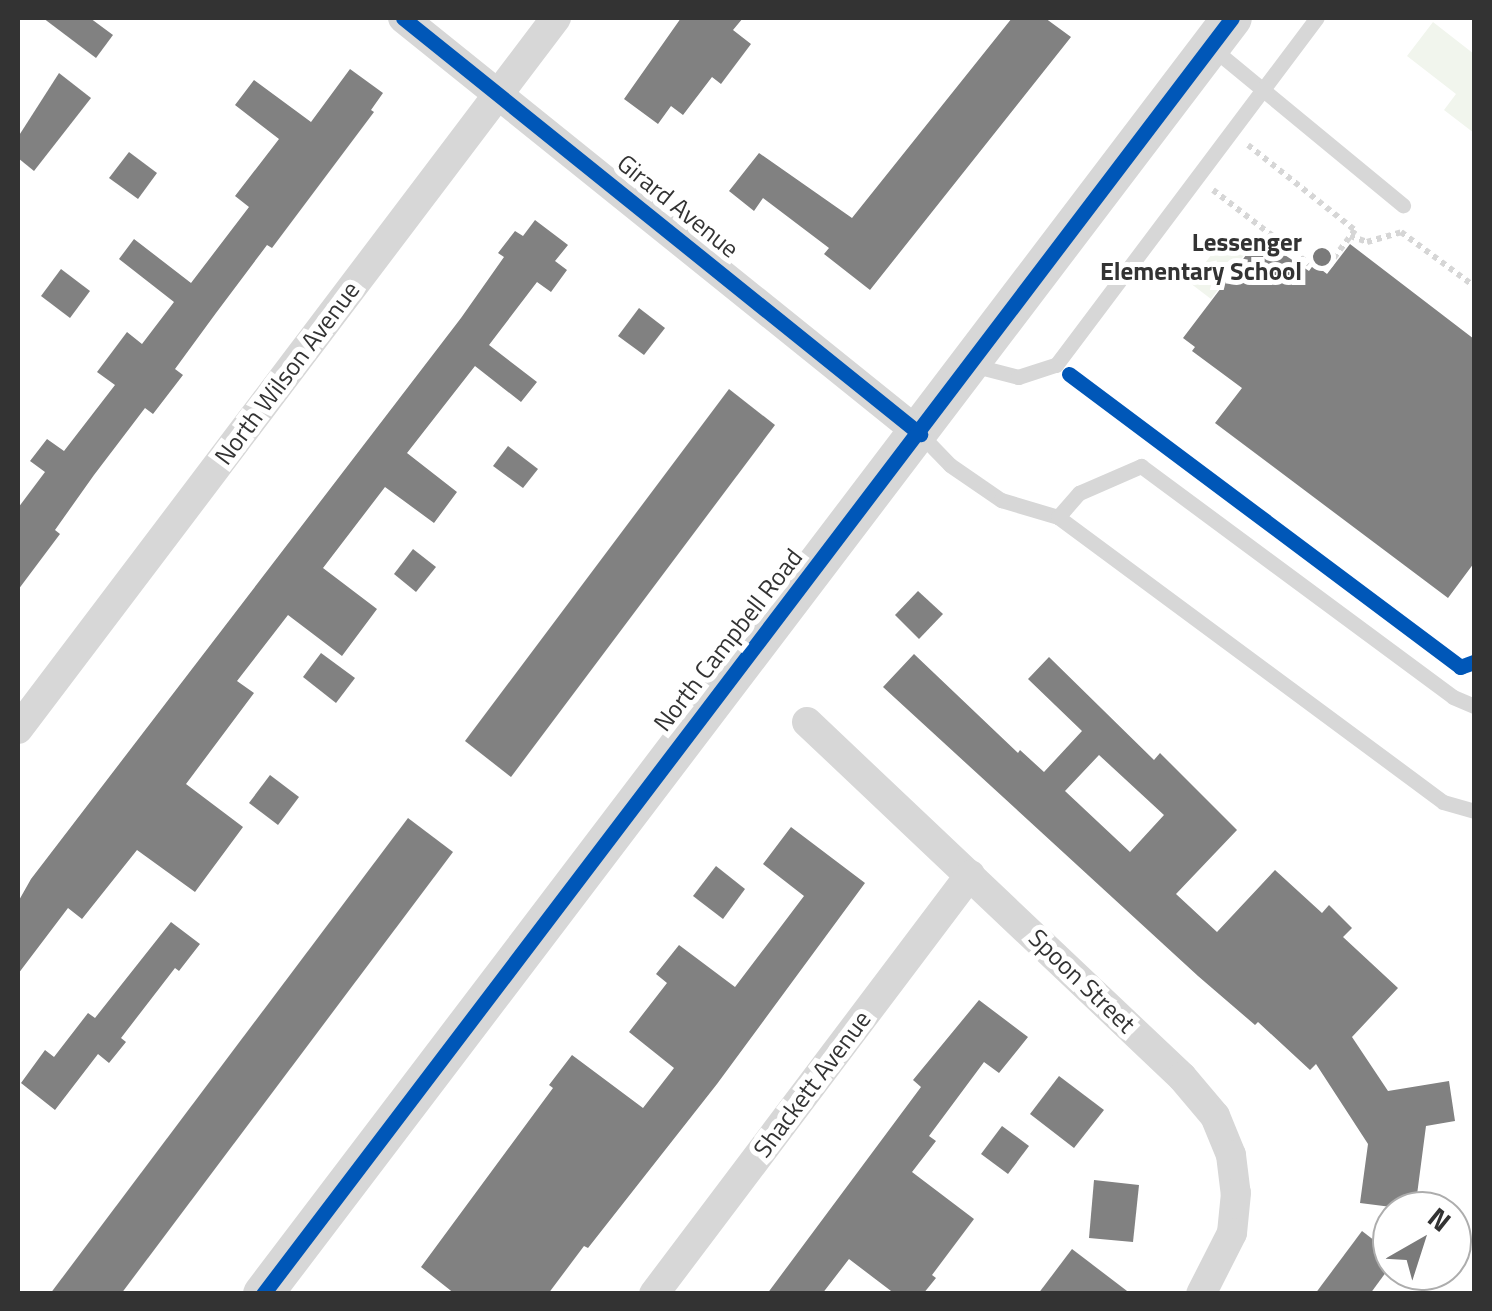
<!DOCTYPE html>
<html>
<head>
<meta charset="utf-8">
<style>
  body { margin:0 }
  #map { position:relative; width:1492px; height:1311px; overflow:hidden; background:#fff; font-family:"Titillium Web",sans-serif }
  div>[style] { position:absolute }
  .green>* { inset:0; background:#f1f5ed }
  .building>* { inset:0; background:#818181 }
  .path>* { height:6px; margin-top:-3px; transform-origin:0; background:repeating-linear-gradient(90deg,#d6d6d6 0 5px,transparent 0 10px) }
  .service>* { height:15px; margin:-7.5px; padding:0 7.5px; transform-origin:7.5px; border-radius:7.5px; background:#d7d7d7 }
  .minor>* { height:30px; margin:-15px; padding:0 15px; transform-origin:15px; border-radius:15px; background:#d7d7d7 }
  .tertiary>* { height:40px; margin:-20px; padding:0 20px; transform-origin:20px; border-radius:20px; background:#d7d7d7 }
  .cycleway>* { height:15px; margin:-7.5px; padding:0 7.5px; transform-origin:7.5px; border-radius:7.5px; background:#0057b8 }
  .dots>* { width:28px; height:28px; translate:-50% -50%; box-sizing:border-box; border:5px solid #fff; border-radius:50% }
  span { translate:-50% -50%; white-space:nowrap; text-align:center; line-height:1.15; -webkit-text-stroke:10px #fff; paint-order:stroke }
  .street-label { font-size:25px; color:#333 }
  .poi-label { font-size:25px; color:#333; font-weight:700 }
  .right { translate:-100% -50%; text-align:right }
  .frame { position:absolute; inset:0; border:20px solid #333; pointer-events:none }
  .north { position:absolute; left:1372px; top:1191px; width:100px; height:100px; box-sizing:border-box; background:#fff; border:2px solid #adadad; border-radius:50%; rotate:39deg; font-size:28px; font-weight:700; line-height:40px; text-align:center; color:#333 }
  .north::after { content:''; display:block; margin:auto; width:35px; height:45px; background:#7a7a7a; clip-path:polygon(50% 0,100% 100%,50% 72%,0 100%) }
</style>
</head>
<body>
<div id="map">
  <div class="green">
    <i style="clip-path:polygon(1433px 22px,1474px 54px,1474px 133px,1444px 110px,1456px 94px,1407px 56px)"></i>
    <i style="clip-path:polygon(1227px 234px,1248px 250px,1211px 299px,1190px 283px)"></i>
  </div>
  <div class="building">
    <i style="clip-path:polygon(43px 18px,90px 18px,113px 35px,96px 58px)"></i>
    <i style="clip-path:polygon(681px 18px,743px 18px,733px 30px,751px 44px,721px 84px,712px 77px,683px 115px,671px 106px,658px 124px,624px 99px)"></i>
    <i style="clip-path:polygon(1012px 18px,1045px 18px,1071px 37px,870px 290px,824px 254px,829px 248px,763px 198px,754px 211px,729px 191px,759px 153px,852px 218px)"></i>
    <i style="clip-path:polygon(350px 69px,383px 93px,371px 110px,374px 112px,272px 248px,267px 245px,216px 313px,175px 369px,183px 375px,153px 414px,145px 408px,94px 475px,55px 530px,60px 534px,18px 590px,18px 508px,45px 472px,30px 461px,47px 439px,64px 451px,115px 385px,97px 372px,127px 332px,142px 344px,174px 302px,119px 259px,134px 239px,191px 283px,249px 207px,235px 196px,279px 139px,235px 105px,254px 80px,311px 122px)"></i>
    <i style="clip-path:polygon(59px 73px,91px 98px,34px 171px,18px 158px,18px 137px)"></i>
    <i style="clip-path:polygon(129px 152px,157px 173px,138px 199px,109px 178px)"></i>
    <i style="clip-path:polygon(535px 220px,568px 245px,555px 261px,567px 270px,551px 292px,537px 282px,489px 345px,537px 382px,521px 402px,475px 366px,407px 453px,457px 492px,434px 523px,385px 487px,323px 568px,377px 609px,342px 656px,288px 615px,237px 681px,254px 693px,186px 784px,243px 827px,195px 892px,137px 850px,82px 919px,68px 908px,18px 974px,18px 902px,31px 879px,461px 318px,504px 257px,498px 253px,515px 231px,523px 236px)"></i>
    <i style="clip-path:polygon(1259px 238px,1309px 271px,1314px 264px,1327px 274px,1350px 244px,1474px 339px,1474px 563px,1448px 598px,1215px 423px,1242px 388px,1192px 351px,1195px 347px,1183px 338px)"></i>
    <i style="clip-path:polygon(61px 269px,90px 291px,70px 318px,41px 296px)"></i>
    <i style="clip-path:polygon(639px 308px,665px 328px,644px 355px,618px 336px)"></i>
    <i style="clip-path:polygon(729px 389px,775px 425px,511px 777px,465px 741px)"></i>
    <i style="clip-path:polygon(508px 446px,538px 469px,523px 488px,493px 466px)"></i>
    <i style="clip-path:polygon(413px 549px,436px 567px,416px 592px,394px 574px)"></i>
    <i style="clip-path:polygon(918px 591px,943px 614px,919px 639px,895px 615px)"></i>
    <i style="clip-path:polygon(321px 653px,355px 678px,336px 703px,303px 677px)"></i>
    <i style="clip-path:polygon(evenodd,914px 654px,1018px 753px,1020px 750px,1044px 772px,1082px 731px,1028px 679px,1049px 657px,1154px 760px,1160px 753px,1237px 830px,1176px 894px,1217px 932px,1275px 870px,1322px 913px,1329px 905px,1352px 928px,1343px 937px,1398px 988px,1352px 1037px,1388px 1091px,1449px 1081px,1455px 1121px,1426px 1126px,1415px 1210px,1360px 1203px,1368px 1144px,1316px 1064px,1310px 1070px,1258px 1022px,1255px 1025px,1198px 976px,883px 687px,914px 654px,1099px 755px,1164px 815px,1130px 852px,1065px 791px,1099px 755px)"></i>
    <i style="clip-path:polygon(270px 775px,299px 797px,278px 825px,249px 803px)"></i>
    <i style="clip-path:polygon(408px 818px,453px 852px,121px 1294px,50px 1294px)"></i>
    <i style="clip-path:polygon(791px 827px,865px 883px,717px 1084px,588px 1248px,584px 1246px,548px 1294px,455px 1294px,421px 1267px,553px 1088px,549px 1085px,572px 1055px,643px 1108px,674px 1068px,629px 1032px,667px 983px,656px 974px,679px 945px,735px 987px,804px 896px,763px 864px)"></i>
    <i style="clip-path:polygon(716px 866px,745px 889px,723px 919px,693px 896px)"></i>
    <i style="clip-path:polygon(171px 922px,200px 944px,179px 971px,175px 968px,121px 1038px,126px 1042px,109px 1063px,98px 1054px,55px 1110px,21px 1083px,45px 1050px,54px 1057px,88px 1013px,95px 1018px)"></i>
    <i style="clip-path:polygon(979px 1000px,1028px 1037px,999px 1073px,984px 1062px,929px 1136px,936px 1141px,912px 1172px,974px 1219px,932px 1275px,936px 1278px,923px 1294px,895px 1294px,849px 1259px,822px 1294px,767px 1294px,921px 1087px,913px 1080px)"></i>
    <i style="clip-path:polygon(1059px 1076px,1104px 1110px,1074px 1148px,1030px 1114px)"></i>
    <i style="clip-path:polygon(1002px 1126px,1029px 1146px,1008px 1174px,981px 1154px)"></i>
    <i style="clip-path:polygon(1094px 1180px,1139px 1185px,1133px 1242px,1089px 1238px)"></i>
    <i style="clip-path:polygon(1362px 1231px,1392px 1254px,1392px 1264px,1370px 1294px,1315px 1294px)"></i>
    <i style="clip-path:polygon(1072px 1249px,1131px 1294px,1038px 1294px)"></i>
  </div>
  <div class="path">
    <i style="left:1248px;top:145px;width:137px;rotate:38.5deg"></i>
    <i style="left:1355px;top:230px;width:48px;rotate:127.3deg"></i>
    <i style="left:1213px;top:190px;width:121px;rotate:37.6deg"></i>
    <i style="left:1350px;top:236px;width:18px;rotate:19deg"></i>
    <i style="left:1367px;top:242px;width:35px;rotate:-16deg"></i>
    <i style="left:1401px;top:232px;width:91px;rotate:36.5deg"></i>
  </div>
  <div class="service">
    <i style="left:1211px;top:47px;width:249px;rotate:39.5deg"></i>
    <i style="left:972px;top:365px;width:48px;rotate:14.6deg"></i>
    <i style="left:1018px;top:377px;width:40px;rotate:-18deg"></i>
    <i style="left:1056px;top:365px;width:434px;rotate:-53.1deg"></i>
    <i style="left:920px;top:434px;width:43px;rotate:45.9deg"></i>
    <i style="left:950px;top:465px;width:62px;rotate:34.5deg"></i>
    <i style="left:1001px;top:500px;width:59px;rotate:16.6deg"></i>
    <i style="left:1058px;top:517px;width:479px;rotate:36.5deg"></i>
    <i style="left:1443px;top:802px;width:32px;rotate:16deg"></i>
    <i style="left:1058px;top:517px;width:32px;rotate:-49deg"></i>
    <i style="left:1079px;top:493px;width:68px;rotate:-23.5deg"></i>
    <i style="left:1141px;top:466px;width:388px;rotate:36.5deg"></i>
    <i style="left:1453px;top:697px;width:23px;rotate:23deg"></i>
  </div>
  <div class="minor">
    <i style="left:403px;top:18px;width:664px;rotate:38.82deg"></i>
    <i style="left:807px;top:722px;width:516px;rotate:43.43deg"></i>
    <i style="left:1182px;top:1077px;width:51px;rotate:49.8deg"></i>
    <i style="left:1215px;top:1116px;width:42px;rotate:67.7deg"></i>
    <i style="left:1231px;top:1155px;width:38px;rotate:83deg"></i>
    <i style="left:1236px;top:1193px;width:40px;rotate:95.7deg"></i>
    <i style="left:1232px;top:1233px;width:68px;rotate:116.9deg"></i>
    <i style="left:18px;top:729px;width:892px;rotate:-52.89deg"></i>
    <i style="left:654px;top:1294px;width:525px;rotate:-52.98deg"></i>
  </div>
  <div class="tertiary">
    <i style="left:263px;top:1294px;width:1602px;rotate:-52.79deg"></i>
  </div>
  <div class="cycleway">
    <i style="left:403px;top:18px;width:664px;rotate:38.82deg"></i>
    <i style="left:1069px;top:374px;width:489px;rotate:36.8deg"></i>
    <i style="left:1460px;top:667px;width:15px;rotate:-20deg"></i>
    <i style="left:263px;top:1294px;width:1602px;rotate:-52.79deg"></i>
  </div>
  <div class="dots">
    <i style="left:1322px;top:257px;background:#7a7a7a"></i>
  </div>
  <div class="street-label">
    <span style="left:678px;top:206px;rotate:39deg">Girard Avenue</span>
    <span style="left:287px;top:373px;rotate:-53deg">North Wilson Avenue</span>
    <span style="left:728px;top:640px;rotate:-52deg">North Campbell Road</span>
    <span style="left:1082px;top:981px;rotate:44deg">Spoon Street</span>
    <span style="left:812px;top:1084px;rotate:-53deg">Shackett Avenue</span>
  </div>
  <div class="poi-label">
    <span class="right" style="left:1302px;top:257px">Lessenger<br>Elementary School</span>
  </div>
  <div class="frame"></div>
  <div class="north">N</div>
</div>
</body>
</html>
